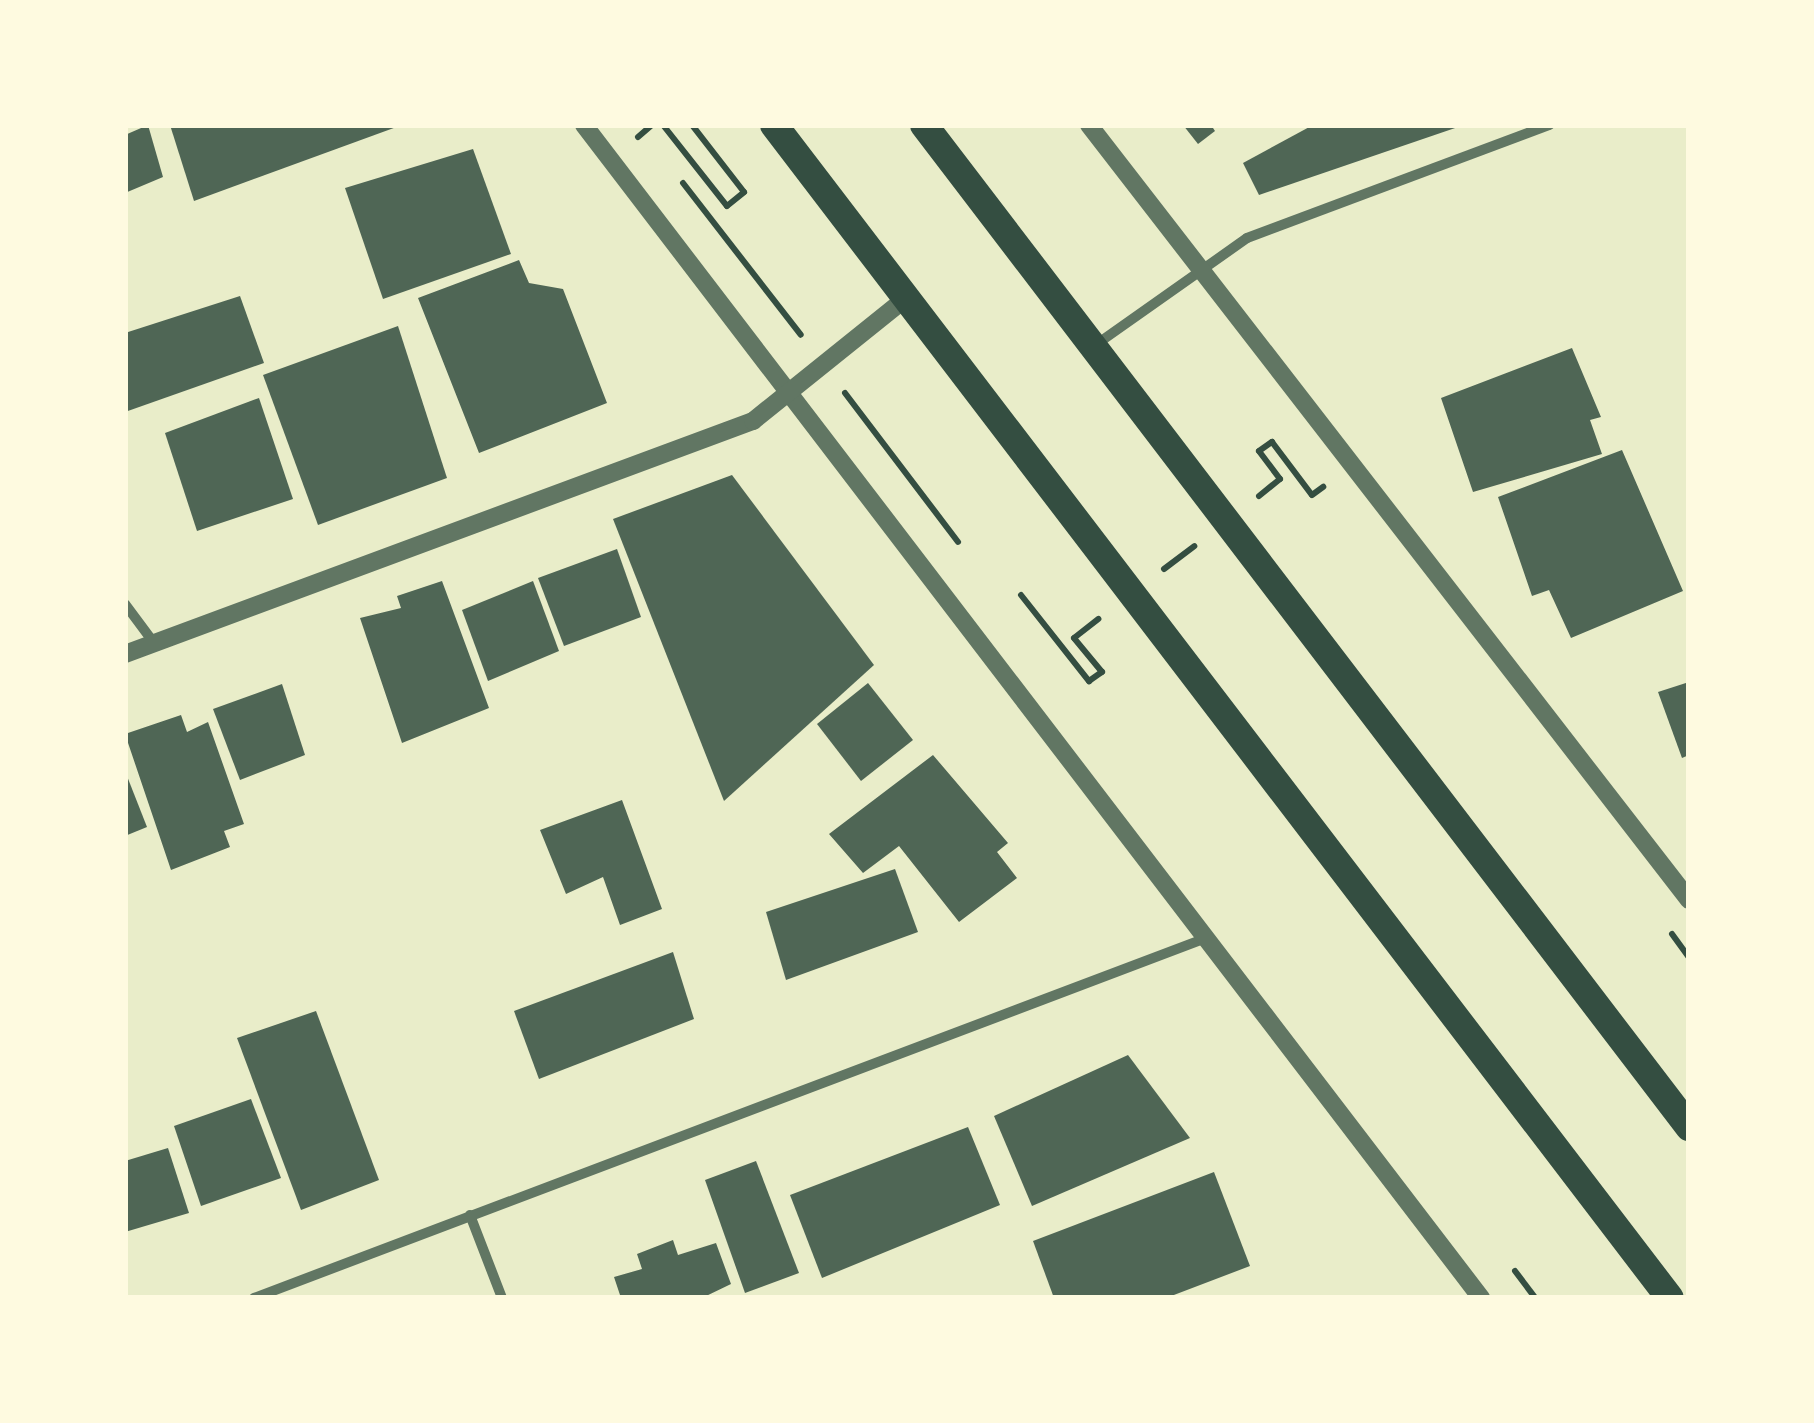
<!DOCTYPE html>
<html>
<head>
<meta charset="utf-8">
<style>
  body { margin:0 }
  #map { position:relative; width:1814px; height:1423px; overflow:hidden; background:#e9edc9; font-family:Quicksand,sans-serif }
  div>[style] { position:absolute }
  .building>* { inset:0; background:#4f6655 }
  .path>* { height:6px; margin:-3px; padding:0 3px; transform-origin:3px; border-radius:3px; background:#344e41 }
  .minor>* { height:10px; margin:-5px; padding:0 5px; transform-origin:5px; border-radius:5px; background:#617663 }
  .tertiary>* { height:18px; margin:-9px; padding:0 9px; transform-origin:9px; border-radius:9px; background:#617663 }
  .trunk>* { height:28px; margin:-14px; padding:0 14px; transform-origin:14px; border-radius:14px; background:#344e41 }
  span { translate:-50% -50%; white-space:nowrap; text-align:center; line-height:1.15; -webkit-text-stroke:8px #fefae0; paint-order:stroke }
  .frame { position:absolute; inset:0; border:128px solid #fefae0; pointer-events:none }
</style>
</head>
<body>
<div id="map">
  <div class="building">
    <i style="clip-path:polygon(148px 125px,163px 177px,125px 193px,125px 135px)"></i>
    <i style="clip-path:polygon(170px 125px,402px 125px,194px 201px)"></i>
    <i style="clip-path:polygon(1183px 125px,1211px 125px,1215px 131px,1198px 144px)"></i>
    <i style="clip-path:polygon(1313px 125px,1461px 125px,1461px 126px,1259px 195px,1243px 163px)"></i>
    <i style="clip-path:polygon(473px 149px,511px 254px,383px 299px,345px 188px)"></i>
    <i style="clip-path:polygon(519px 260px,529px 283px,563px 289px,607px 403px,479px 453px,418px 298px)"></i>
    <i style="clip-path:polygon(240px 296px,264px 363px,125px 412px,125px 333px)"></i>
    <i style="clip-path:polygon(398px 326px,447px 478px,318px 525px,263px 375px)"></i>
    <i style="clip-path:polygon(1572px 348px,1601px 417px,1590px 420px,1602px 454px,1473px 492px,1441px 398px)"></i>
    <i style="clip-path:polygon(259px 398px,293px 499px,197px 531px,165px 433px)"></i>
    <i style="clip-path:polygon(1622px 450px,1683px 591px,1571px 638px,1549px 590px,1532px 596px,1498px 497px)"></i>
    <i style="clip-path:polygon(732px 475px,874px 665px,724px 801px,613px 519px)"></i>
    <i style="clip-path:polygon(617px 549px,641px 617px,564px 646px,538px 578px)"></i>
    <i style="clip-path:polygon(442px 581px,489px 708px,402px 743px,360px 618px,401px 608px,397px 596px)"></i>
    <i style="clip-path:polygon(533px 581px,559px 651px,488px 681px,462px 610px)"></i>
    <i style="clip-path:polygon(1689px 682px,1689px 755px,1682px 758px,1658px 692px)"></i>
    <i style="clip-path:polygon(868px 683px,913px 740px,861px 781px,817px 724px)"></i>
    <i style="clip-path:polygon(282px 684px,305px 755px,240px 780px,213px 709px)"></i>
    <i style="clip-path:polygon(181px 715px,187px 732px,208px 722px,244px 824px,224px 831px,230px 847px,171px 870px,125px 734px)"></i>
    <i style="clip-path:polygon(933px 755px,1008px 843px,997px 852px,1017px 878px,959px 922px,899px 846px,863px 873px,829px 834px)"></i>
    <i style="clip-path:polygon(125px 771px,147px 827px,125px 836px)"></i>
    <i style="clip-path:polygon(622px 800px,662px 909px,620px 925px,603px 877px,566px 894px,540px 830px)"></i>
    <i style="clip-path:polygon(895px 869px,918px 932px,786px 980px,766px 912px)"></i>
    <i style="clip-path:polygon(673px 952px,694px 1019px,539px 1079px,514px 1011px)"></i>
    <i style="clip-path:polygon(316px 1011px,379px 1180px,301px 1210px,237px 1038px)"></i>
    <i style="clip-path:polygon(1128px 1055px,1190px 1138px,1032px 1206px,994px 1116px)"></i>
    <i style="clip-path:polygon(251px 1099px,281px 1178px,201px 1206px,174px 1126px)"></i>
    <i style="clip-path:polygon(968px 1127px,1000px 1205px,822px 1278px,790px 1195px)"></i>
    <i style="clip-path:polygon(168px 1148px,189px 1213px,125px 1232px,125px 1161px)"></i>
    <i style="clip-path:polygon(756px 1161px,799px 1273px,745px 1293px,705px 1180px)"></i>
    <i style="clip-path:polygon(1214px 1172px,1250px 1266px,1166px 1298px,1054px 1298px,1033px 1241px)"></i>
    <i style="clip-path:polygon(673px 1240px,678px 1255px,716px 1243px,731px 1284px,702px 1298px,621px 1298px,614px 1277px,642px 1269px,637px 1254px)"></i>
  </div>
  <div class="path">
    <i style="left:663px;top:125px;width:103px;rotate:51.7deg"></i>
    <i style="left:727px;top:206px;width:22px;rotate:-39deg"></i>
    <i style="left:744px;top:192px;width:85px;rotate:-127.8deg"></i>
    <i style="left:638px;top:137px;width:18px;rotate:-41deg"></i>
    <i style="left:683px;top:183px;width:192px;rotate:52.2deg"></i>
    <i style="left:845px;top:393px;width:187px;rotate:52.8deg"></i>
    <i style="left:1259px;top:496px;width:27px;rotate:-39deg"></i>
    <i style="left:1280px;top:479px;width:35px;rotate:-127deg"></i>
    <i style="left:1259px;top:451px;width:16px;rotate:-35deg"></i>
    <i style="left:1272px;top:442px;width:66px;rotate:53deg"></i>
    <i style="left:1312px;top:495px;width:14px;rotate:-36deg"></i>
    <i style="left:1164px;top:569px;width:38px;rotate:-37deg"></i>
    <i style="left:1021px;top:595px;width:110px;rotate:51.7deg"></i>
    <i style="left:1089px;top:681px;width:16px;rotate:-35deg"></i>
    <i style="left:1102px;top:672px;width:44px;rotate:-129.5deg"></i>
    <i style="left:1074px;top:638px;width:31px;rotate:-38deg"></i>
    <i style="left:1672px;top:934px;width:29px;rotate:54deg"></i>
    <i style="left:1515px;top:1271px;width:34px;rotate:53deg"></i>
  </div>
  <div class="minor">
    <i style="left:1094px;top:346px;width:187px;rotate:-35.2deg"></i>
    <i style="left:1247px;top:238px;width:323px;rotate:-20.5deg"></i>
    <i style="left:125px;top:604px;width:49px;rotate:53.4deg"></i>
    <i style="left:470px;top:1215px;width:89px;rotate:68.9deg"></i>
    <i style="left:254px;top:1298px;width:1021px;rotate:-20.71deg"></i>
  </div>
  <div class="tertiary">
    <i style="left:584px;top:125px;width:1477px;rotate:52.59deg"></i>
    <i style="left:1089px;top:125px;width:980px;rotate:52.25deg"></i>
    <i style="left:125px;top:654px;width:670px;rotate:-20.36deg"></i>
    <i style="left:753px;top:421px;width:196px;rotate:-38.8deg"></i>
  </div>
  <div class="trunk">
    <i style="left:774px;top:125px;width:1476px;rotate:52.63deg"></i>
    <i style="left:924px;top:125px;width:1261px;rotate:52.64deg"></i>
  </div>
  <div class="frame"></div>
</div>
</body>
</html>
